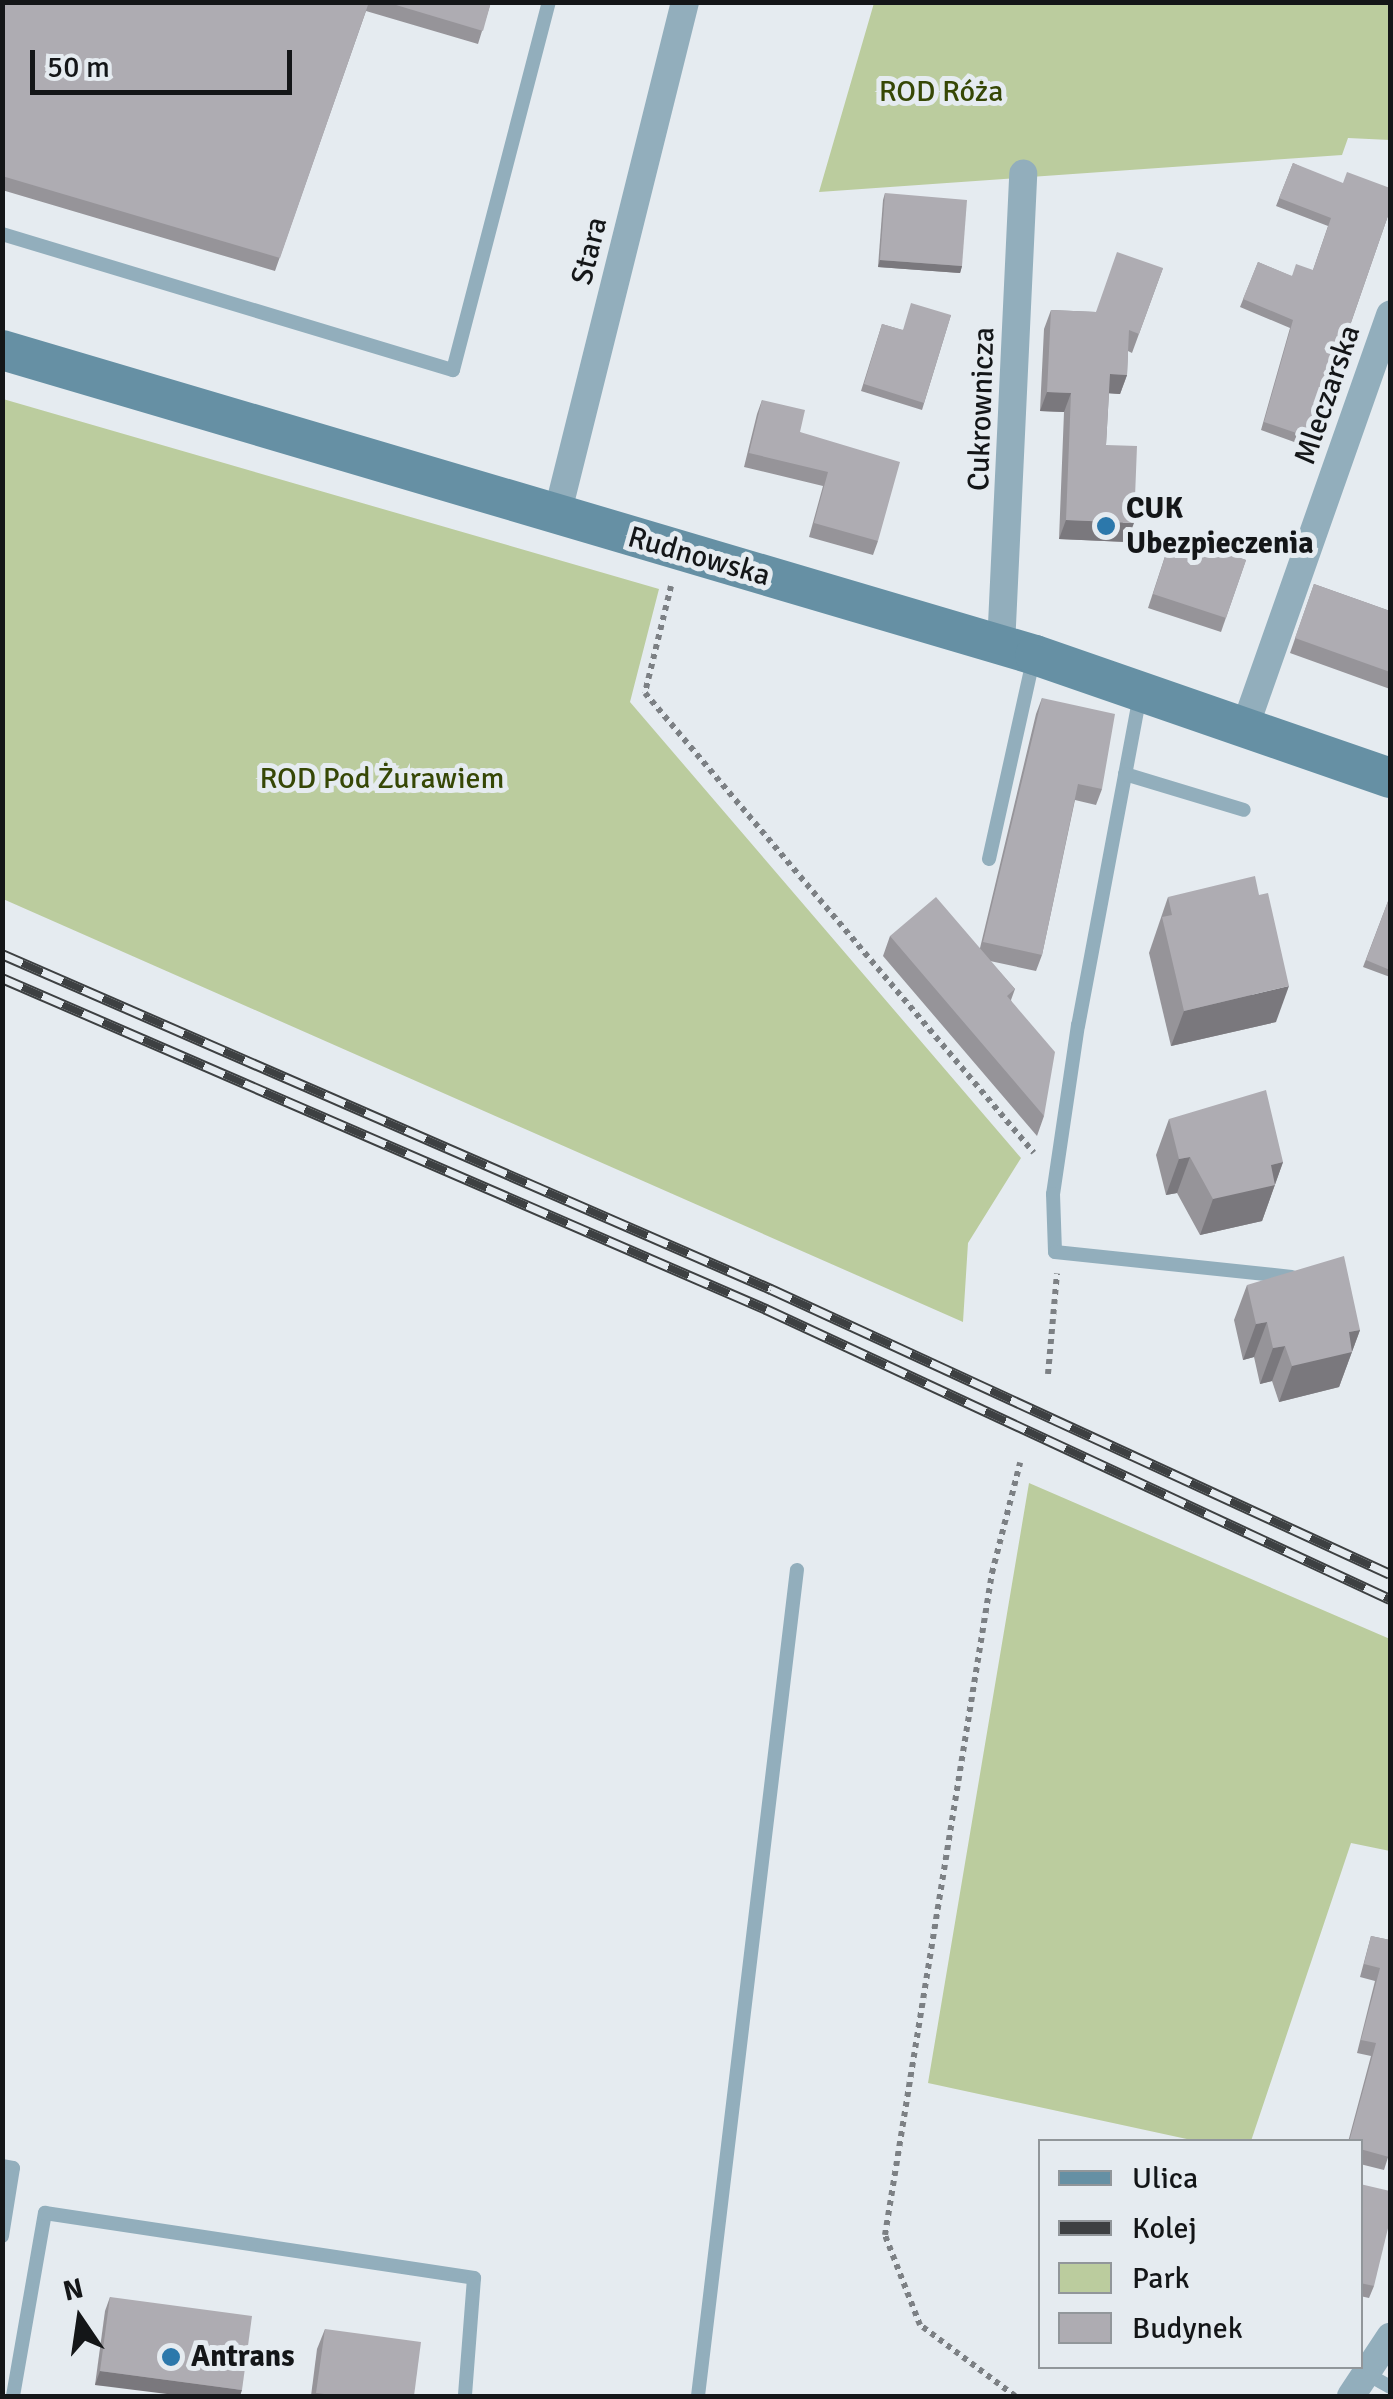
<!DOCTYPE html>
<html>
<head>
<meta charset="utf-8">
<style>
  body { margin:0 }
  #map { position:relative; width:1393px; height:2399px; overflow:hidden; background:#e5ebf0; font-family:Signika,sans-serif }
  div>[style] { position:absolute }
  .green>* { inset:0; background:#bbcc9e }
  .path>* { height:6px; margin-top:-3px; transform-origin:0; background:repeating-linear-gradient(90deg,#7c8084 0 5px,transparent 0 10px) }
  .lane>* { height:14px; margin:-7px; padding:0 7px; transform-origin:7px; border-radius:7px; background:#92aebc }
  .street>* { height:28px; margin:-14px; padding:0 14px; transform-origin:14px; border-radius:14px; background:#92aebc }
  .secondary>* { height:40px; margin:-20px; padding:0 20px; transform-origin:20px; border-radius:20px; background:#6690a4 }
  .rail>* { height:11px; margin-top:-5.5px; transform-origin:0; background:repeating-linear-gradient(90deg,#e5ebf0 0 22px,#3d4042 0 44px); box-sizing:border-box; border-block:2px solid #3d4042 }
  .wall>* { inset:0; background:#969499 }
  .shaded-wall>* { inset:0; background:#7a787d }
  .building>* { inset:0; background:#aeacb2 }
  .dots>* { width:28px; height:28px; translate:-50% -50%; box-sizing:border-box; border:5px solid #e5ebf0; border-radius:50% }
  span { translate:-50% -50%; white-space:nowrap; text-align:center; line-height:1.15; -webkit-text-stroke:10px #e5ebf0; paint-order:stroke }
  .park-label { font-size:30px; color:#364705 }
  .street-label { font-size:30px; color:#141618 }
  .poi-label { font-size:30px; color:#141618; font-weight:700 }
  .left { translate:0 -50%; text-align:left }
  .frame { position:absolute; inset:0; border:5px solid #141618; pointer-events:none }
  .legend { position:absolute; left:1038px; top:2139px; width:325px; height:230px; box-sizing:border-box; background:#e5ebf0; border:2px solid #91969a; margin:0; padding:12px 18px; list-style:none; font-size:30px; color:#141618 }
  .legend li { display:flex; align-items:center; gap:20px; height:50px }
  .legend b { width:50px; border:2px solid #91969a }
  .north { position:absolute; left:30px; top:2269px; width:100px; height:100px; -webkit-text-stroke:8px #e5ebf0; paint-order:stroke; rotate:347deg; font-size:28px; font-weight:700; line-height:40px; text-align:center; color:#141618 }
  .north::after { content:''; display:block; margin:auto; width:35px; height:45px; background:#141618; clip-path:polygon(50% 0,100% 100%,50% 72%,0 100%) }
  .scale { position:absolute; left:30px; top:50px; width:262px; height:45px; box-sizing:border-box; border:5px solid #141618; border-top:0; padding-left:12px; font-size:30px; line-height:35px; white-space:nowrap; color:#141618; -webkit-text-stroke:8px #e5ebf0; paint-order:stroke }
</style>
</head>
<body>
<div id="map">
  <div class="green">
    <i style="clip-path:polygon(874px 3px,1390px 3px,1390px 140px,1348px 138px,1342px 155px,819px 192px)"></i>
    <i style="clip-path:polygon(3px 399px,659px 589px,630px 702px,1021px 1158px,968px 1243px,963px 1322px,3px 899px)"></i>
    <i style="clip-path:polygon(1029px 1483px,1390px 1639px,1390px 1851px,1351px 1843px,1251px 2141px,1196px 2141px,928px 2083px)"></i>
  </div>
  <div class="path">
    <i style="left:671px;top:586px;width:110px;rotate:103.7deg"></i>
    <i style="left:645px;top:693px;width:602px;rotate:49.78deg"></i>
    <i style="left:1048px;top:1374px;width:101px;rotate:-84.9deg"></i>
    <i style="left:1015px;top:2396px;width:119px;rotate:-143.2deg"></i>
    <i style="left:920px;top:2325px;width:97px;rotate:-111.3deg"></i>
    <i style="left:885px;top:2235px;width:671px;rotate:-80.82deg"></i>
    <i style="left:992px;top:1573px;width:114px;rotate:-75.7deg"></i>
  </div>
  <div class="lane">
    <i style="left:2px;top:234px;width:471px;rotate:16.8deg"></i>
    <i style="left:453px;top:370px;width:380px;rotate:-75.4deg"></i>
    <i style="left:1140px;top:695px;width:336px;rotate:100.6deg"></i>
    <i style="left:1078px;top:1025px;width:171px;rotate:98.4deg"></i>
    <i style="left:1053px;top:1194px;width:58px;rotate:88deg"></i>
    <i style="left:1055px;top:1252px;width:238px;rotate:6deg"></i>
    <i style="left:1125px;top:774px;width:124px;rotate:16.8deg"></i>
    <i style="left:989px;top:859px;width:203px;rotate:-77.5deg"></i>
    <i style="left:2px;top:2166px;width:11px;rotate:10deg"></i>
    <i style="left:13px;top:2168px;width:69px;rotate:99.2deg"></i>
    <i style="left:1367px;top:2374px;width:26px;rotate:29deg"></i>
    <i style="left:13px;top:2396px;width:186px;rotate:-80.1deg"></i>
    <i style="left:45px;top:2213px;width:434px;rotate:8.6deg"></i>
    <i style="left:474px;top:2278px;width:118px;rotate:94.4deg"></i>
    <i style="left:698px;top:2396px;width:832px;rotate:-83.17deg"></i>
  </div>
  <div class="street">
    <i style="left:557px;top:515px;width:529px;rotate:-75.99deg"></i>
    <i style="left:1001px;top:646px;width:473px;rotate:-87.3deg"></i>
    <i style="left:1246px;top:724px;width:434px;rotate:-70.6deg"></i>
    <i style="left:1351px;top:2396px;width:71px;rotate:-56.5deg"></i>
  </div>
  <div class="secondary">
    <i style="left:2px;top:350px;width:1077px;rotate:16.45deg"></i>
    <i style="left:1035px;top:655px;width:376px;rotate:19.1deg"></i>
  </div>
  <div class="rail">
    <i style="left:2px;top:954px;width:839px;rotate:23.54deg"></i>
    <i style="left:771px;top:1289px;width:681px;rotate:24.72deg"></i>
    <i style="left:2px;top:978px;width:833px;rotate:23.42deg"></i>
    <i style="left:766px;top:1309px;width:688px;rotate:24.93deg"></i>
  </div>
  <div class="wall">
    <i style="clip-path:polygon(2px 2px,491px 2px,478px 44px,366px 11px,275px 271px,2px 190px)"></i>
    <i style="clip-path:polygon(1293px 163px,1390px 210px,1308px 447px,1261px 430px,1290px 328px,1240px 307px,1258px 262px,1291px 276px,1313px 270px,1328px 226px,1276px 206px)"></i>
    <i style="clip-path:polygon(885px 193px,962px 266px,960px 273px,878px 267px,883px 200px)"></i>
    <i style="clip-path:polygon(1163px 268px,1132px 353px,1128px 351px,1127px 375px,1120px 394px,1109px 393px,1106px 445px,1127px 542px,1059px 539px,1064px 412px,1040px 411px,1044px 329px,1051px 310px,1096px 312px)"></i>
    <i style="clip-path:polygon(951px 315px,922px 410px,861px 391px,882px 324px,902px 330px)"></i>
    <i style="clip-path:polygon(762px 400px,800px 432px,878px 541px,873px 555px,809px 537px,823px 486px,744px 467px,757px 414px)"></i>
    <i style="clip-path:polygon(1172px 535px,1246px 560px,1221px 632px,1148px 608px)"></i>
    <i style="clip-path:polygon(1314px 584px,1390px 611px,1390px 689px,1290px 653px)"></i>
    <i style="clip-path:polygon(1042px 698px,1102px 789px,1096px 805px,1075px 800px,1042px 955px,1036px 971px,990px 961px,1015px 989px,1011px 1000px,1044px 1116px,1037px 1136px,883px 956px,890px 936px,980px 948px,1036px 714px)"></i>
    <i style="clip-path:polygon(1390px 896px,1390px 977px,1363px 967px)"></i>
    <i style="clip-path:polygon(1168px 897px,1276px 1022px,1171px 1046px,1149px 953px)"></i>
    <i style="clip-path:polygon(1169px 1119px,1283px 1162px,1262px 1221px,1200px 1235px,1177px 1193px,1166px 1195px,1156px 1155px)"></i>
    <i style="clip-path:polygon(1247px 1285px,1360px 1330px,1339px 1387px,1279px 1402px,1272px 1381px,1260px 1384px,1254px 1357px,1243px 1360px,1234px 1320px)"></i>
    <i style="clip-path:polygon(1371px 1936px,1390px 1940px,1390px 2151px,1384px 2170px,1360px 2164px,1360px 2142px,1348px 2142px,1371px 2056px,1357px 2053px,1375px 1981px,1360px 1977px)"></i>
    <i style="clip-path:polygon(1360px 2184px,1374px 2286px,1369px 2298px,1360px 2296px)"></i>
    <i style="clip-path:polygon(110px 2297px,242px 2390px,95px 2385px,105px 2311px)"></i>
    <i style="clip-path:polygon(325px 2329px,414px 2396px,311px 2396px,317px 2349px)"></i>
  </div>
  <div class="shaded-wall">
    <i style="clip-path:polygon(880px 260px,962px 266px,960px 273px,878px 267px)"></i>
    <i style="clip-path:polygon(1110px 374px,1127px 375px,1120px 394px,1103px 393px)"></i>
    <i style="clip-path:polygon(1047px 392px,1071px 393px,1064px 412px,1040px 411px)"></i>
    <i style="clip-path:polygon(1066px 520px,1134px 523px,1127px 542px,1059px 539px)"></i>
    <i style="clip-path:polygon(1289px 986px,1276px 1022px,1171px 1046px,1184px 1011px)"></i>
    <i style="clip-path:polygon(1190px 1157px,1177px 1193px,1166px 1195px,1179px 1159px)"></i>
    <i style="clip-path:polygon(1283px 1162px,1262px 1221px,1200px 1235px,1213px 1199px,1271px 1165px)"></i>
    <i style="clip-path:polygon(1267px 1322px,1254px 1357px,1243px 1360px,1256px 1324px)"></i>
    <i style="clip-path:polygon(1360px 1330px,1339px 1387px,1279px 1402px,1292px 1366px,1349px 1332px)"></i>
    <i style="clip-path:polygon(1285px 1346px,1272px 1381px,1260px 1384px,1273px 1348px)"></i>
    <i style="clip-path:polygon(100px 2371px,242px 2390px,240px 2396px,183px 2396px,95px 2385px)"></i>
  </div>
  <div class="building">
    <i style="clip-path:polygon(2px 2px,369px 2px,280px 258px,2px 176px)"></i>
    <i style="clip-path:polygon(386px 2px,491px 2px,483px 31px)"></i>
    <i style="clip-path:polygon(1293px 163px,1343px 183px,1347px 172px,1390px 188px,1390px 210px,1311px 438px,1264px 422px,1293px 320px,1243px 299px,1258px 262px,1292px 276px,1296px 264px,1313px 270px,1331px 218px,1279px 198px)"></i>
    <i style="clip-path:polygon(885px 193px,967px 200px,962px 266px,880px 260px)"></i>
    <i style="clip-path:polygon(1117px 252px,1163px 268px,1139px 334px,1129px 330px,1127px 375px,1110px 374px,1106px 445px,1137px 446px,1134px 523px,1066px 520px,1071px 393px,1047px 392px,1051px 310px,1096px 312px)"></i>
    <i style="clip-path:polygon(911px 303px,951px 315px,924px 403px,864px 384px,882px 324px,903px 330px)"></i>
    <i style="clip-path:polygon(762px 400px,805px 410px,800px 432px,900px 462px,878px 541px,814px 523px,828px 472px,749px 453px)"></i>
    <i style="clip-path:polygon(1172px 535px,1246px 560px,1226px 618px,1153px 594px)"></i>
    <i style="clip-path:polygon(1314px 584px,1390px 611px,1390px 672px,1295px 638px)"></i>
    <i style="clip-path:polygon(1042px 698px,1115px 714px,1102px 789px,1078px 784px,1042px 955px,983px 942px)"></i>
    <i style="clip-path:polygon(1255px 876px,1259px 895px,1268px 893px,1289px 986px,1184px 1011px,1162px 917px,1172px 915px,1168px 897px)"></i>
    <i style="clip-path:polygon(1390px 896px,1390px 970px,1366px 960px)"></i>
    <i style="clip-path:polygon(936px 897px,1015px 989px,1007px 996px,1055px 1052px,1044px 1116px,890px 936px)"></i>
    <i style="clip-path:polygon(1266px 1090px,1283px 1162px,1271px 1165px,1275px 1185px,1213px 1199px,1190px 1157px,1179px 1159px,1169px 1119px)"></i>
    <i style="clip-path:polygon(1344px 1256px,1360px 1330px,1349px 1332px,1352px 1352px,1292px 1366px,1285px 1346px,1273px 1348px,1267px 1322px,1256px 1324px,1247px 1285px)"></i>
    <i style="clip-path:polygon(1371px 1936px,1390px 1940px,1390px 2151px,1389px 2157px,1360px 2149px,1360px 2142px,1349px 2142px,1376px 2043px,1361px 2040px,1380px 1968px,1364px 1964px)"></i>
    <i style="clip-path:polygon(1360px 2184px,1390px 2191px,1390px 2220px,1374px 2286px,1360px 2283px)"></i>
    <i style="clip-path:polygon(110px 2297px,252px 2316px,242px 2390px,100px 2371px)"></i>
    <i style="clip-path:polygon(325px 2329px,421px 2342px,414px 2396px,340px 2396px,316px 2393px)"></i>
  </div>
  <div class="dots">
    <i style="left:1106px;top:526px;background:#2c78ab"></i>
    <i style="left:171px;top:2357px;background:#2c78ab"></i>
  </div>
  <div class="park-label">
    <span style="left:941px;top:92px">ROD Róża</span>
    <span style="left:382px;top:779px">ROD Pod Żurawiem</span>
  </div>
  <div class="street-label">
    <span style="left:590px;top:251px;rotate:-76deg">Stara</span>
    <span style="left:1328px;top:395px;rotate:-71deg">Mleczarska</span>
    <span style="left:982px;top:409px;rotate:-88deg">Cukrownicza</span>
    <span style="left:699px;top:557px;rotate:16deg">Rudnowska</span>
  </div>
  <div class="poi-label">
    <span class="left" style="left:1126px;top:526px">CUK<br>Ubezpieczenia</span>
    <span class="left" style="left:191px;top:2357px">Antrans</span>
  </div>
  <div class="frame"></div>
  <ul class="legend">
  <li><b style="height:12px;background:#6690a4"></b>Ulica</li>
  <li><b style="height:12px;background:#3d4042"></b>Kolej</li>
  <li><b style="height:28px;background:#bbcc9e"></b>Park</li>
  <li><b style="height:28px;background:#aeacb2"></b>Budynek</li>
  </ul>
  <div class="north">N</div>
  <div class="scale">50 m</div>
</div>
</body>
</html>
